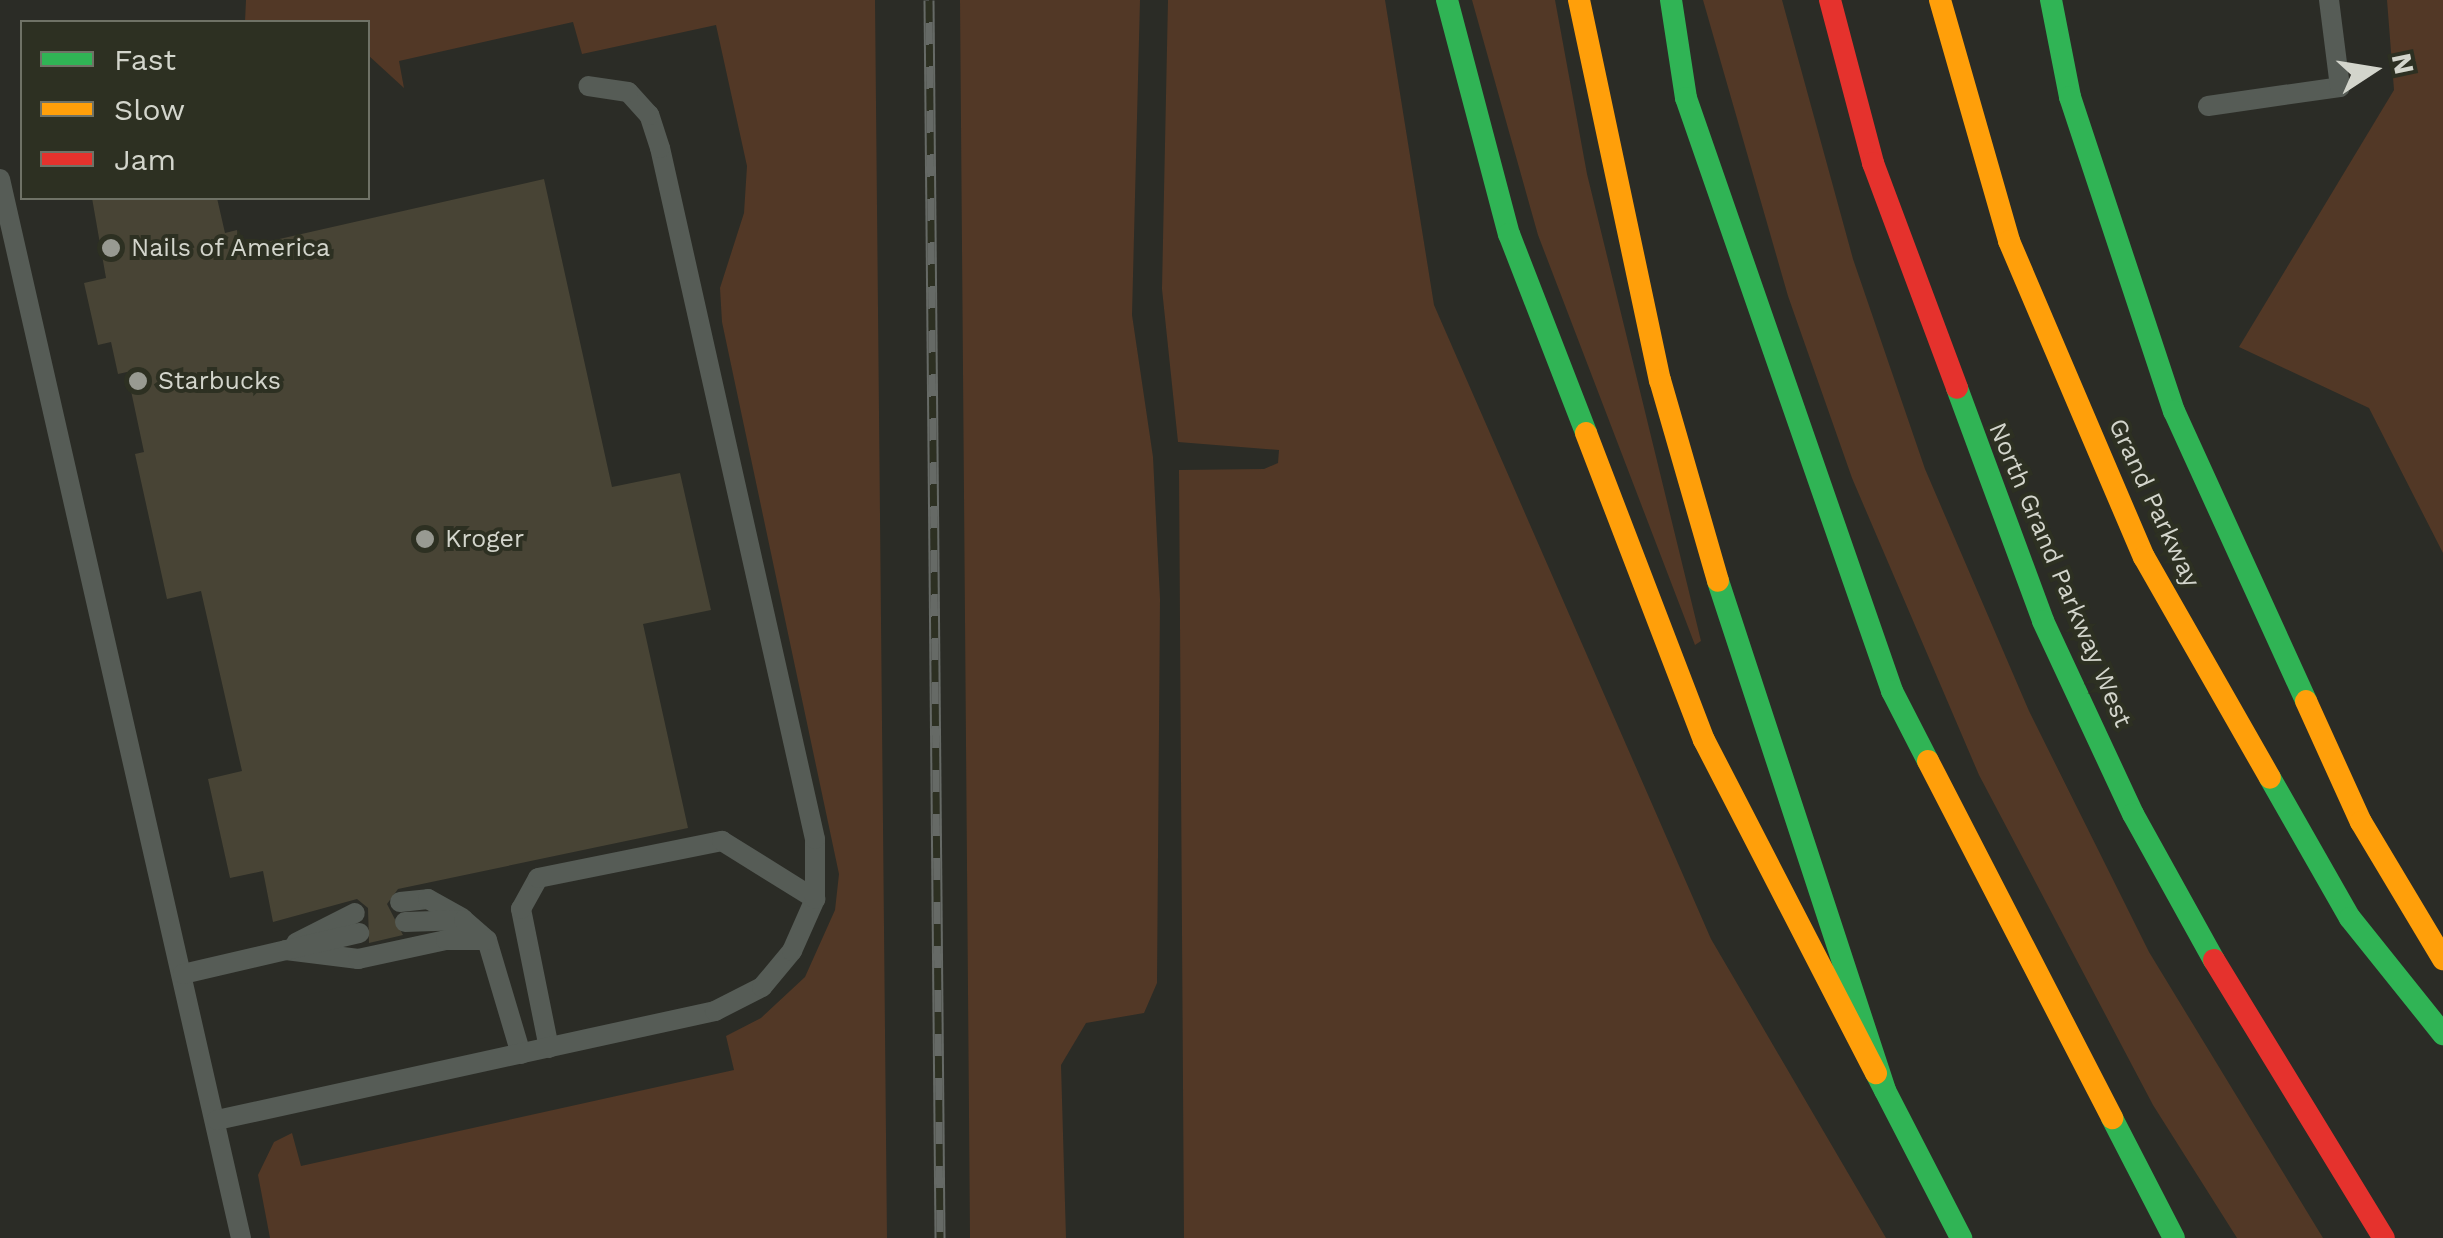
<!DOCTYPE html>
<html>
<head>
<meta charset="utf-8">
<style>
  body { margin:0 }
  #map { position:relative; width:2443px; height:1238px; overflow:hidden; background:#2b2c26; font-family:"Work Sans",sans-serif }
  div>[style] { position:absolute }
  .green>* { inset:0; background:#523826 }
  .building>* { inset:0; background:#484435 }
  .lane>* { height:20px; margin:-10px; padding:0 10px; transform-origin:10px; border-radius:10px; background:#565c56 }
  .fast>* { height:22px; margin:-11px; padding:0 11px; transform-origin:11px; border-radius:11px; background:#30b455 }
  .slow>* { height:22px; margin:-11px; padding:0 11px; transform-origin:11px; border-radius:11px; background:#ff9f0a }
  .jam>* { height:22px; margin:-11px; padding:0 11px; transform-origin:11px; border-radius:11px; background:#e5322d }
  .rail>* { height:11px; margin-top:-5.5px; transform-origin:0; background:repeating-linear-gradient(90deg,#2d3022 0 22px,#666a66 0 44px); box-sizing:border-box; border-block:2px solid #666a66 }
  .dots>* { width:28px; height:28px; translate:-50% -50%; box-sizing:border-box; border:5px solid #2d3022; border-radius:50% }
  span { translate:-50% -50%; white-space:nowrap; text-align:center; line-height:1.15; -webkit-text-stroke:8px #2d3022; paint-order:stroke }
  .poi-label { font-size:25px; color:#d3d5cc }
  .left { translate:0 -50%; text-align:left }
  .street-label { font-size:25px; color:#d3d5cc }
  .legend { position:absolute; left:20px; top:20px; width:350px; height:180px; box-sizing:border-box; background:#2d3022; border:2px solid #6f7266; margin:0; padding:12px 18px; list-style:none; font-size:30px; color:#d3d5cc }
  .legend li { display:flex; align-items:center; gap:20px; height:50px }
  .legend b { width:50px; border:2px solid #6f7266 }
  .north { position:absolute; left:2323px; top:20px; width:100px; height:100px; -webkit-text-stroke:8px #2d3022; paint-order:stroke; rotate:78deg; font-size:28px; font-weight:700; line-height:40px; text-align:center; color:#d3d5cc }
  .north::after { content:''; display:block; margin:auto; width:35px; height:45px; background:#d3d5cc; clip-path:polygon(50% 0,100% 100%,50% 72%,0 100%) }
</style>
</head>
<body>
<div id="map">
  <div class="green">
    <i style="clip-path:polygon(246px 0,875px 0,887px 1238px,270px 1238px,258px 1175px,274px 1142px,292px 1133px,301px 1166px,734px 1070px,726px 1036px,761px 1018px,805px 977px,835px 910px,839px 874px,722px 322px,720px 288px,744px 213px,747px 166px,716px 25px,582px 54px,573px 22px,399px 61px,404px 88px,368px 55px,368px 22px,245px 22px)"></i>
    <i style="clip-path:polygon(960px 0,1140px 0,1132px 315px,1153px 457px,1160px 599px,1157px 983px,1144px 1013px,1086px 1023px,1061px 1065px,1066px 1238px,970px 1238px)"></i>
    <i style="clip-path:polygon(1168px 0,1385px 0,1434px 305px,1711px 939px,1886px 1238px,1184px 1238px,1179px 470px,1264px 469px,1278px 463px,1279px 450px,1178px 442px,1162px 289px)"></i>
    <i style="clip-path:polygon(1472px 0,1555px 0,1587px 174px,1701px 641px,1695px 645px,1538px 235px)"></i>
    <i style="clip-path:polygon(1703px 0,1782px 0,1853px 259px,1925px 469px,2029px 711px,2149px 952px,2323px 1238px,2237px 1238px,2153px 1105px,1979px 775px,1852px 478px,1788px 296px)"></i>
    <i style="clip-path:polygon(2387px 0,2443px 0,2443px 553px,2369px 408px,2239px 347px,2394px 90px)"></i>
  </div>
  <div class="building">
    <i style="clip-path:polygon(544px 179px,612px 487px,680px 473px,711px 610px,643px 624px,688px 828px,398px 889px,387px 904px,403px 935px,369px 943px,368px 908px,357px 899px,273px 922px,263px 871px,230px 878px,208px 779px,242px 771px,201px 591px,167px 599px,135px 454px,144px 452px,127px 372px,118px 374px,111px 342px,98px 345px,84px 283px,106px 278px,92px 198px,217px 198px,225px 233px,237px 230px,240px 248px)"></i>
  </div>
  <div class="lane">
    <i style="left:2208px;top:106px;width:133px;rotate:-8.2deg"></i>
    <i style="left:2340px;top:87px;width:88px;rotate:-97.2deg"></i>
    <i style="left:0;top:179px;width:1086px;rotate:77.18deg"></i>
    <i style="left:400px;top:902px;width:28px;rotate:-6deg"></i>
    <i style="left:428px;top:899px;width:39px;rotate:29deg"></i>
    <i style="left:405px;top:922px;width:59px;rotate:-1.9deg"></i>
    <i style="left:464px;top:920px;width:30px;rotate:41deg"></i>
    <i style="left:487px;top:940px;width:119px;rotate:73.4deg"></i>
    <i style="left:296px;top:943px;width:66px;rotate:-27deg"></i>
    <i style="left:286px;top:950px;width:73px;rotate:7.1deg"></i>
    <i style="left:358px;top:959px;width:90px;rotate:-12.2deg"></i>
    <i style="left:446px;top:940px;width:41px"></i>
    <i style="left:183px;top:974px;width:181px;rotate:-13.1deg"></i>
    <i style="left:549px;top:1048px;width:142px;rotate:-101.4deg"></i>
    <i style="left:521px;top:909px;width:35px;rotate:-61deg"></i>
    <i style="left:538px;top:878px;width:188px;rotate:-11.4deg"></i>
    <i style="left:722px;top:841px;width:110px;rotate:31.9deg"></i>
    <i style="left:217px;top:1120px;width:510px;rotate:-12.35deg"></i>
    <i style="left:715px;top:1011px;width:53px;rotate:-27.1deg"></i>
    <i style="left:762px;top:987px;width:47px;rotate:-50.2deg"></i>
    <i style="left:792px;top:951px;width:57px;rotate:-66.1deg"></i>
    <i style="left:815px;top:899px;width:60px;rotate:-90deg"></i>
    <i style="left:815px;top:839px;width:708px;rotate:-102.64deg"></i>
    <i style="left:660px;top:148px;width:35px;rotate:-108deg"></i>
    <i style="left:649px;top:115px;width:31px;rotate:-132deg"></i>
    <i style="left:628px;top:92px;width:40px;rotate:-171.5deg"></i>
  </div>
  <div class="fast">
    <i style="left:1447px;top:0;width:242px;rotate:75.2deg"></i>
    <i style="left:1509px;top:234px;width:213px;rotate:68.8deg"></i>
    <i style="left:1671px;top:0;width:99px;rotate:81.3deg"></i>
    <i style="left:1686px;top:98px;width:628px;rotate:70.84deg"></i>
    <i style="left:1892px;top:691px;width:79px;rotate:62.8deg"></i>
    <i style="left:2051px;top:0;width:99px;rotate:78.9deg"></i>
    <i style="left:2070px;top:97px;width:331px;rotate:71.7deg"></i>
    <i style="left:2174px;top:411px;width:319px;rotate:65.5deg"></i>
    <i style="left:1957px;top:388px;width:248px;rotate:69.7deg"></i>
    <i style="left:2043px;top:621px;width:213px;rotate:65deg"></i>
    <i style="left:2133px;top:814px;width:167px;rotate:61deg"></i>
    <i style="left:1718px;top:581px;width:536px;rotate:71.84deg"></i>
    <i style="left:2270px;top:778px;width:161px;rotate:60.3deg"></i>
    <i style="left:2350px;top:918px;width:149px;rotate:51.3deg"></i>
    <i style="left:1876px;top:1073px;width:186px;rotate:62.7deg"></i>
    <i style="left:2112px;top:1118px;width:135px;rotate:62.7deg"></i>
  </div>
  <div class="slow">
    <i style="left:1579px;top:0;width:389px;rotate:78deg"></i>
    <i style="left:1660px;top:380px;width:209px;rotate:73.9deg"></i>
    <i style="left:1940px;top:0;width:251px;rotate:74deg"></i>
    <i style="left:2009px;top:241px;width:344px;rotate:66.9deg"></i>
    <i style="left:2144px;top:557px;width:254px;rotate:60.3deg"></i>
    <i style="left:1586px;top:433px;width:329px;rotate:69deg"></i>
    <i style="left:1704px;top:740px;width:375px;rotate:62.7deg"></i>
    <i style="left:2306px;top:701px;width:133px;rotate:65.6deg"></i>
    <i style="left:2361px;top:822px;width:160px;rotate:59.1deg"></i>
    <i style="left:1928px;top:761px;width:402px;rotate:62.7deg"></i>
  </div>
  <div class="jam">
    <i style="left:1830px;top:0;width:169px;rotate:75.2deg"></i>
    <i style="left:1873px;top:163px;width:240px;rotate:69.5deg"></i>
    <i style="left:2214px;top:960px;width:326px;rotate:58.6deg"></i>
  </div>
  <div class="rail">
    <i style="left:929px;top:0;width:1238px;rotate:89.49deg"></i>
  </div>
  <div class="dots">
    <i style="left:111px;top:248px;background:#989a92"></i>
    <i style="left:138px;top:381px;background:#989a92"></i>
    <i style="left:425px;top:539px;background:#989a92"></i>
  </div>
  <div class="poi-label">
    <span class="left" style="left:131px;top:248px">Nails of America</span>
    <span class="left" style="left:158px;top:381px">Starbucks</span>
    <span class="left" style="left:445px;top:539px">Kroger</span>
  </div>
  <div class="street-label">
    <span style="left:2154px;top:503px;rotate:65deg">Grand Parkway</span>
    <span style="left:2060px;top:575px;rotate:67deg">North Grand Parkway West</span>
  </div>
  <ul class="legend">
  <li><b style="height:12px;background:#30b455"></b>Fast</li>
  <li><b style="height:12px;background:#ff9f0a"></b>Slow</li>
  <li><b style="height:12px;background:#e5322d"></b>Jam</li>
  </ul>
  <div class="north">N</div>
</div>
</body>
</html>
